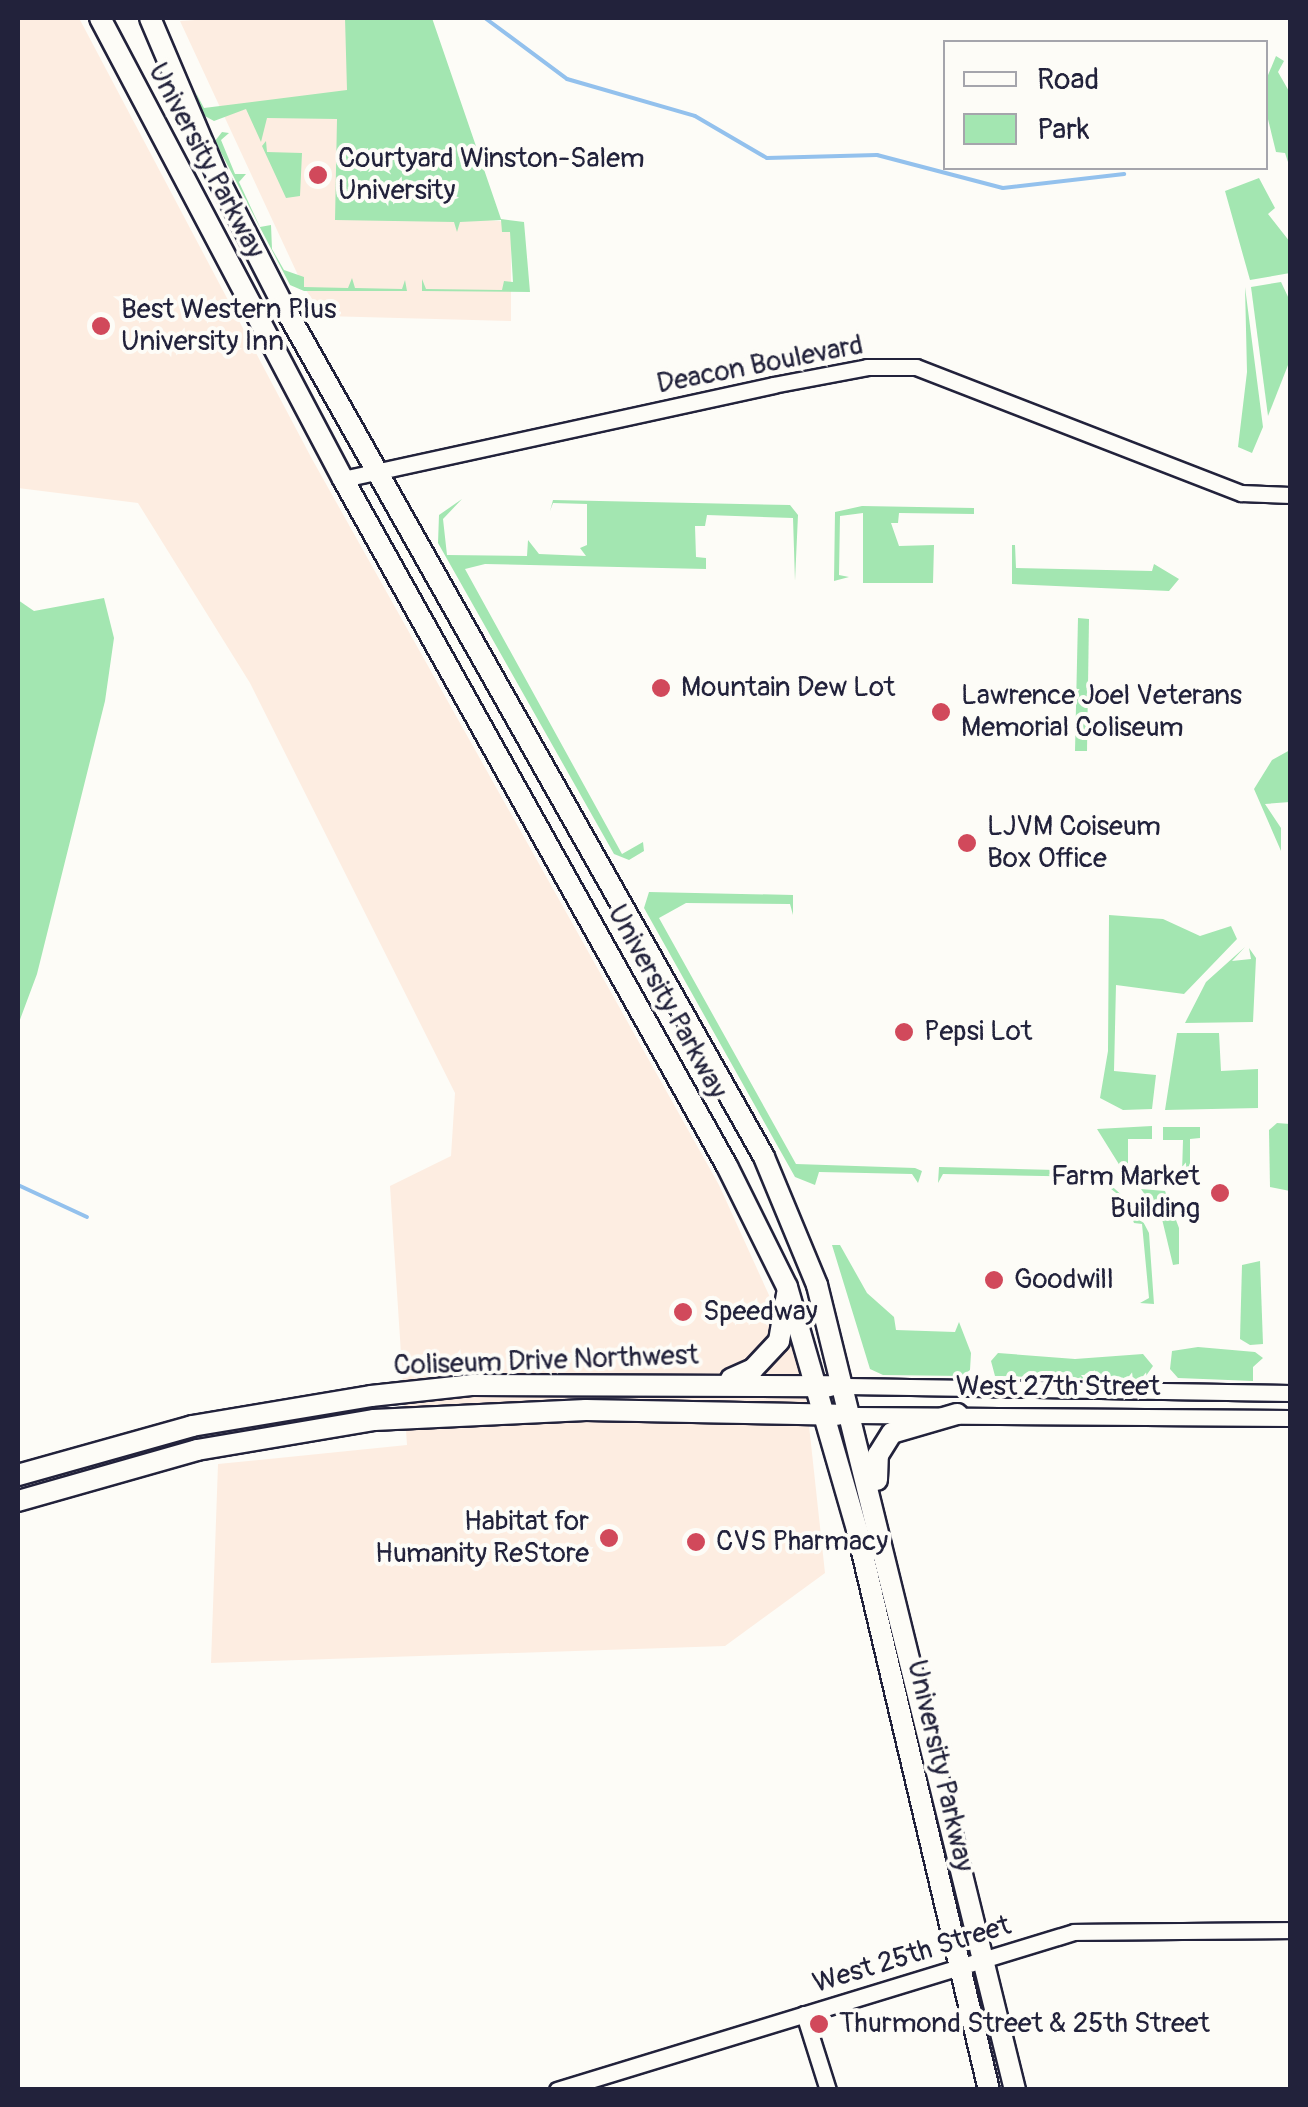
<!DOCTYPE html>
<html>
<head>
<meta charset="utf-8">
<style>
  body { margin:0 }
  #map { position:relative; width:1308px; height:2107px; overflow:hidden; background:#fdfcf7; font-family:Pangolin,sans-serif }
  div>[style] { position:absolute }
  .built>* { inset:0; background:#fdede1 }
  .green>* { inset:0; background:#a3e6b1 }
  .stream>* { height:4px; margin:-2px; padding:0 2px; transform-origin:2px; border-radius:2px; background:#93c1ed }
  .roads { filter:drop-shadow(2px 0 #22223b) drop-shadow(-2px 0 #22223b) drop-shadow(0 2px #22223b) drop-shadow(0 -2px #22223b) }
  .tertiary>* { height:15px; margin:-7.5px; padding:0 7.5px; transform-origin:7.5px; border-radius:7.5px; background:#fdfcf7 }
  .primary>* { height:20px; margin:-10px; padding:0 10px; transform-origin:10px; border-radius:10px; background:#fdfcf7 }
  .dots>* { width:28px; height:28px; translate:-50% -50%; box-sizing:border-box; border:5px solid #fdfcf7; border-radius:50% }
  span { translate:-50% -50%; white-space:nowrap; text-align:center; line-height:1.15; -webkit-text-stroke:8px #fdfcf7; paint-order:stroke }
  .poi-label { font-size:28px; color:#22223b }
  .left { translate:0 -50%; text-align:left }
  .right { translate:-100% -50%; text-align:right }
  .street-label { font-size:28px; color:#22223b }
  .frame { position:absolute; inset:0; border:20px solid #22223b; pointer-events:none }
  .legend { position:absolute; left:943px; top:40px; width:325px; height:130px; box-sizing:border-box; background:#fdfcf7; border:2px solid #a5a5ac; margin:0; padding:12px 18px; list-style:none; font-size:30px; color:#22223b }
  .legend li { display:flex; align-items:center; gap:20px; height:50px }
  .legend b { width:50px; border:2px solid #a5a5ac }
</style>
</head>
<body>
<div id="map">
  <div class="built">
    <i style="clip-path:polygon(18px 18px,79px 18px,312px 459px,719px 1185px,803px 1370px,825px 1573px,725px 1646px,211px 1663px,218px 1464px,407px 1445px,390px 1186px,451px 1156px,455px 1093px,250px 683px,138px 503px,18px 488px)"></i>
    <i style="clip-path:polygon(225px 18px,354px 18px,361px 209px,511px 222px,511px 321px,324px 316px,303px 286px,180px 21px)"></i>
  </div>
  <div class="green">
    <i style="clip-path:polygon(345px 18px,432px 18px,501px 219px,524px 222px,530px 292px,422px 291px,422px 279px,426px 289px,502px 290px,504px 281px,513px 282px,510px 232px,502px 232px,501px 220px,460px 222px,457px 232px,454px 222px,335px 220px,337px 119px,267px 118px,261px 142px,246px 109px,214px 121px,203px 115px,196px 93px,204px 108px,347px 90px)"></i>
    <i style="clip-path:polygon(1276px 56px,1284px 61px,1278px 72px,1290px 93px,1290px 168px,1285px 153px,1276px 152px,1266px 111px,1266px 80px)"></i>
    <i style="clip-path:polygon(222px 132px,229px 133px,221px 140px,235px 174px,246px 174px,239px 182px,260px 227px,271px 225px,272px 249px,284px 270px,304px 277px,304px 287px,348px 288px,352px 278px,355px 288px,402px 289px,405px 280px,407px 291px,304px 291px,290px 285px,215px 141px)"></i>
    <i style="clip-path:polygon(266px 141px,267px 152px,302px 153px,300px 196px,286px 198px,262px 146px)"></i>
    <i style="clip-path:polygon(1259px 178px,1275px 208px,1268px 214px,1290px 242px,1290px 273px,1250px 280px,1225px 191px)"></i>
    <i style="clip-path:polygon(1281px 282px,1290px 301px,1290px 360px,1268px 416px,1251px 287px)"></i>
    <i style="clip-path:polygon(1245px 287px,1263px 427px,1252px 453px,1238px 447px,1247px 372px)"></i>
    <i style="clip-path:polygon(462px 499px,443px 519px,447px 555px,527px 556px,528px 540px,539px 554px,586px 556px,580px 548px,587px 545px,587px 504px,553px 503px,550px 511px,553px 500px,790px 505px,798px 515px,795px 581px,793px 518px,707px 515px,705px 526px,695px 526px,696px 557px,706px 558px,706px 569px,485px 564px,465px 569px,622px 854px,643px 842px,644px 851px,629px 860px,614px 854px,438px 543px,439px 515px)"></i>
    <i style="clip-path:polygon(862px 506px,974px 508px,974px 514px,899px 513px,898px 523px,891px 523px,899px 546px,934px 545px,933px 583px,863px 583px,863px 513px,840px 516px,839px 575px,849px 577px,834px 581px,835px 512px)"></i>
    <i style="clip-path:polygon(1012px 545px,1015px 545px,1016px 568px,1152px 571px,1154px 564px,1179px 579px,1169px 591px,1012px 584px)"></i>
    <i style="clip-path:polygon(104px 598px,114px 638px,105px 701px,37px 974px,18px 1025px,18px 600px,34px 611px)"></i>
    <i style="clip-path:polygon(1078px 618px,1089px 619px,1087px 751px,1075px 751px)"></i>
    <i style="clip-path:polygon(1290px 750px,1290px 802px,1265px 804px,1281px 828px,1281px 851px,1254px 789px,1272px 760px)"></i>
    <i style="clip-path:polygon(649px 892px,793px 895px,793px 915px,790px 904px,686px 903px,659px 918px,796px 1164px,915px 1168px,922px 1171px,918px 1183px,912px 1174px,819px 1172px,815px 1185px,795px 1177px,644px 908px)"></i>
    <i style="clip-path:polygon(1109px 915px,1163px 919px,1200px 936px,1231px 926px,1237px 939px,1184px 994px,1116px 985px,1114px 1071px,1156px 1075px,1152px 1109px,1123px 1110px,1100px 1098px,1108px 1051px)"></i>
    <i style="clip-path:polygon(1245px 947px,1232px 961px,1251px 959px,1249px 948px,1256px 958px,1253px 1022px,1185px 1023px,1206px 982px)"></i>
    <i style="clip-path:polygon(1177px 1033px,1219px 1033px,1221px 1071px,1258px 1069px,1258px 1108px,1165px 1110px)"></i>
    <i style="clip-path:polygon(1277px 1123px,1290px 1124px,1290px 1191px,1270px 1187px,1269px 1130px)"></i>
    <i style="clip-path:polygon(1152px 1126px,1152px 1139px,1128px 1139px,1128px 1171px,1182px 1173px,1183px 1140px,1163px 1140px,1163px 1127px,1200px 1127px,1200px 1138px,1190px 1139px,1190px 1185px,1137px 1184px,1125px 1174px,1097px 1129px)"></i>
    <i style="clip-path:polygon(939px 1167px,1095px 1171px,1136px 1208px,1149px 1233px,1154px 1304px,1140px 1303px,1149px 1298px,1142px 1224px,1134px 1223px,1125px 1200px,1096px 1177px,943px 1174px,938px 1183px)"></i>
    <i style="clip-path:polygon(1141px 1189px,1165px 1191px,1179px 1228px,1179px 1264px,1173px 1265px,1162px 1219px)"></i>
    <i style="clip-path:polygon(832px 1245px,840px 1245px,867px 1293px,894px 1317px,896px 1330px,955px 1332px,959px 1322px,971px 1353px,970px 1370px,962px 1376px,883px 1375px,870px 1369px)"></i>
    <i style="clip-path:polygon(1260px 1261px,1263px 1344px,1250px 1345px,1240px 1339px,1242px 1265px)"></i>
    <i style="clip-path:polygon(1198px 1347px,1255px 1352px,1263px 1358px,1253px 1367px,1253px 1381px,1178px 1378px,1170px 1369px,1172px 1351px)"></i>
    <i style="clip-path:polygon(998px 1353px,1075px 1359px,1143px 1354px,1153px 1366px,1143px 1380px,995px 1376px,991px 1361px)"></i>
  </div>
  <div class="stream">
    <i style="left:485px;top:18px;width:102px;rotate:36.6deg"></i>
    <i style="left:567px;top:79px;width:133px;rotate:16.1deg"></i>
    <i style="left:695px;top:116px;width:83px;rotate:30.3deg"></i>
    <i style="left:767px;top:158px;width:110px;rotate:-1.6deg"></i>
    <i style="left:877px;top:155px;width:130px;rotate:14.7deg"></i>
    <i style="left:1003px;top:188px;width:122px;rotate:-6.6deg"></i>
    <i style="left:18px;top:1185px;width:76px;rotate:24.9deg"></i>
  </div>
  <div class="roads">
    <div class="tertiary">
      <i style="left:343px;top:479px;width:440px;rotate:-12.3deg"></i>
      <i style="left:773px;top:385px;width:96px;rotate:-10.8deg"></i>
      <i style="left:867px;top:367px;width:49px"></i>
      <i style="left:916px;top:367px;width:349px;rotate:21.2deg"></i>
      <i style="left:1241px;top:493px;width:49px;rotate:2.3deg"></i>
      <i style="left:847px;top:1386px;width:443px;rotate:0.9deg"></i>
      <i style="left:854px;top:1415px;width:436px;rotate:0.4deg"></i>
      <i style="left:804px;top:2014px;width:80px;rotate:72.5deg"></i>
      <i style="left:557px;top:2090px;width:541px;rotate:-16.99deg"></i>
      <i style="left:1074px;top:1932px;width:216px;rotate:-0.5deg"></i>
    </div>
    <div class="primary">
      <i style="left:100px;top:18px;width:521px;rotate:62.21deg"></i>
      <i style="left:343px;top:479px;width:787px;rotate:60.8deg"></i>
      <i style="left:727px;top:1166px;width:135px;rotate:63.6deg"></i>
      <i style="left:787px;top:1287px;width:253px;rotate:73.9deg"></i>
      <i style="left:857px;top:1530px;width:575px;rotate:76.74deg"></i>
      <i style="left:150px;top:18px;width:174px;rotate:67deg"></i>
      <i style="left:218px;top:178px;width:143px;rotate:62.9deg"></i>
      <i style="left:283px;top:305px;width:978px;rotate:60.55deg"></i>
      <i style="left:764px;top:1157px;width:139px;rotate:67.5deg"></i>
      <i style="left:817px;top:1285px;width:829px;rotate:76.18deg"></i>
      <i style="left:731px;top:1379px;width:24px;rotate:-24deg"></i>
      <i style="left:753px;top:1369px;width:38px;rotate:-47deg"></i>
      <i style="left:779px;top:1341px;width:48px;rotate:-80.3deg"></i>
      <i style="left:18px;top:1475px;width:181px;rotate:-15.7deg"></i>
      <i style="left:192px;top:1426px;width:181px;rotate:-9.5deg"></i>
      <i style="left:371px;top:1396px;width:103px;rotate:-6.2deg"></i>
      <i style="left:473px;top:1385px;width:357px;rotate:0.2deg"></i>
      <i style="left:877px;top:1480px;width:25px;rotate:-88deg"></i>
      <i style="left:878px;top:1455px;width:26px;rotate:-58deg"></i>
      <i style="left:892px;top:1433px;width:68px;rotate:-16.3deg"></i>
      <i style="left:18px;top:1501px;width:186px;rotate:-15.9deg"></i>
      <i style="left:197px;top:1450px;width:180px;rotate:-9.6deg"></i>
      <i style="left:374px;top:1420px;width:212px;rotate:-2.7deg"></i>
      <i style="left:586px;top:1410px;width:252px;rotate:1.1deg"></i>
    </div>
  </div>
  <div class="dots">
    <i style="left:318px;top:175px;background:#d1495b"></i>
    <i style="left:101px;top:326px;background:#d1495b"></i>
    <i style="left:661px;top:688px;background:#d1495b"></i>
    <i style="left:941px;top:712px;background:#d1495b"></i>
    <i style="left:967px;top:843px;background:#d1495b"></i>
    <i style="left:904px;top:1032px;background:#d1495b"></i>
    <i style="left:1220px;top:1193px;background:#d1495b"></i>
    <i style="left:994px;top:1280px;background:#d1495b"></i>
    <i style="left:683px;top:1312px;background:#d1495b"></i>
    <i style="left:609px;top:1538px;background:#d1495b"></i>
    <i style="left:696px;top:1542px;background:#d1495b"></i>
    <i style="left:819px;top:2024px;background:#d1495b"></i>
  </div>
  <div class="poi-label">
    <span class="left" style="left:338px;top:175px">Courtyard Winston-Salem<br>University</span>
    <span class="left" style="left:121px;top:326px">Best Western Plus<br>University Inn</span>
    <span class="left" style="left:681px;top:688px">Mountain Dew Lot</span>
    <span class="left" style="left:961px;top:712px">Lawrence Joel Veterans<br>Memorial Coliseum</span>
    <span class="left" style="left:987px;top:843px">LJVM Coiseum<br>Box Office</span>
    <span class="left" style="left:924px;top:1032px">Pepsi Lot</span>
    <span class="right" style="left:1200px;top:1193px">Farm Market<br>Building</span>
    <span class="left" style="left:1014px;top:1280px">Goodwill</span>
    <span class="left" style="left:703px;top:1312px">Speedway</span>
    <span class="right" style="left:589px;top:1538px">Habitat for<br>Humanity ReStore</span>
    <span class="left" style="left:716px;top:1542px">CVS Pharmacy</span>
    <span class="left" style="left:839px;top:2024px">Thurmond Street &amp; 25th Street</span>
  </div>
  <div class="street-label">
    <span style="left:206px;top:161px;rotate:62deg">University Parkway</span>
    <span style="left:760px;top:365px;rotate:-11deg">Deacon Boulevard</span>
    <span style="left:667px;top:1002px;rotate:61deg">University Parkway</span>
    <span style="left:546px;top:1361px;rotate:-2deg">Coliseum Drive Northwest</span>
    <span style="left:1058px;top:1387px">West 27th Street</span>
    <span style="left:940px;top:1766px;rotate:77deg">University Parkway</span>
    <span style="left:912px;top:1955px;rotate:-17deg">West 25th Street</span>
  </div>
  <div class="frame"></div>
  <ul class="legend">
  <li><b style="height:12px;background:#fdfcf7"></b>Road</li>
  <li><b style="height:28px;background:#a3e6b1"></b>Park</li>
  </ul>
</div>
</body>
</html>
